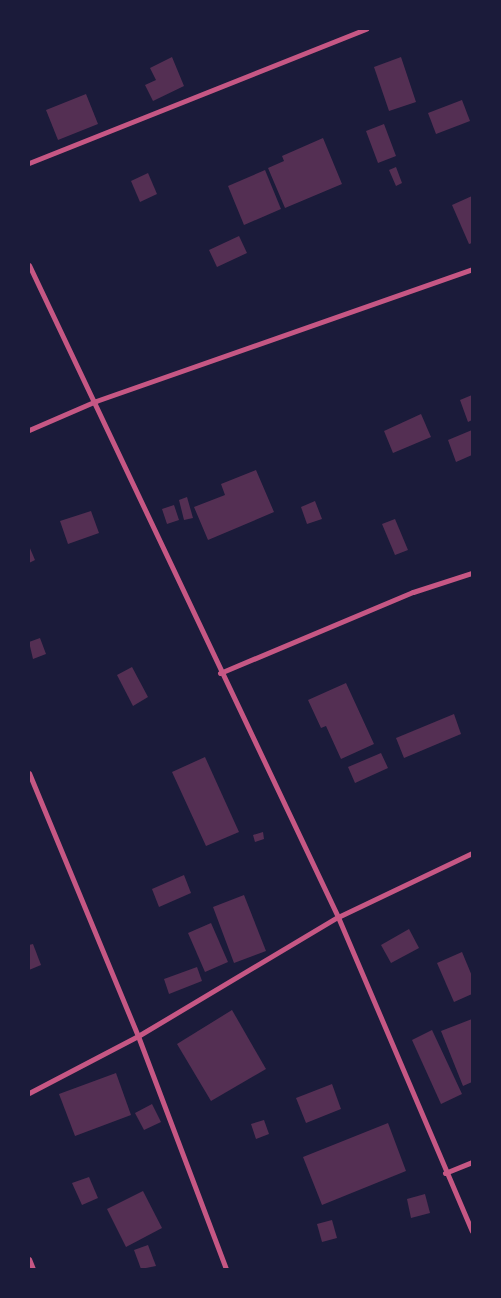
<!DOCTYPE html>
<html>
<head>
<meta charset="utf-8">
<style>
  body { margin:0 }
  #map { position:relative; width:501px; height:1298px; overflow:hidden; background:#1b1b3a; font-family:"DM Sans",sans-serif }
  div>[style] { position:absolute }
  .building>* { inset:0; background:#542f53 }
  .minor>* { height:5px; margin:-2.5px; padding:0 2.5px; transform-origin:2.5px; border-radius:2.5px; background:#c65784 }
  span { translate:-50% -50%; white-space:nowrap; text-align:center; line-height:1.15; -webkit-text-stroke:5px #1b1b3a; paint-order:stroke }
  .frame { position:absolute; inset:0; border:30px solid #1b1b3a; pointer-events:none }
</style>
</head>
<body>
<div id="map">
  <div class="building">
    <i style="clip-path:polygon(172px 57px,184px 86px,153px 101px,145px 85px,156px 80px,150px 68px)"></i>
    <i style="clip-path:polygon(401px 57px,416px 102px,389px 111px,374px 67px)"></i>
    <i style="clip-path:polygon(86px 94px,98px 124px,58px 140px,46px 110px)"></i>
    <i style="clip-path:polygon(462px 100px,470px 121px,436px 134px,428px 113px)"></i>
    <i style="clip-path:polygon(384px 124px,396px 156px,378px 163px,366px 131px)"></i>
    <i style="clip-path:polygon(323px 138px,342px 184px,285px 208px,268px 168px,284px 161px,282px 156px)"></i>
    <i style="clip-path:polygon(396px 167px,402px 183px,396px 186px,389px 170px)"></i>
    <i style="clip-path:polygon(265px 170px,281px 209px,244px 225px,228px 186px)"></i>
    <i style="clip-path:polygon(148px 173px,157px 194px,140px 202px,131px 181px)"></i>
    <i style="clip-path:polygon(472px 196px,472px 243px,469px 244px,452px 205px)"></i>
    <i style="clip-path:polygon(239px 236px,247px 253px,217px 267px,209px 250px)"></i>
    <i style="clip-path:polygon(472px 395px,472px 420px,468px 422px,460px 400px)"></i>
    <i style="clip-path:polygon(421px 414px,431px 437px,393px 453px,384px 431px)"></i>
    <i style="clip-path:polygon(472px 430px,472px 455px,456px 462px,448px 440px)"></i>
    <i style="clip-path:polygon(256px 470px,274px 512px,208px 540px,194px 507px,225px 495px,221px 484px)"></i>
    <i style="clip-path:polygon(187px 497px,193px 518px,184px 520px,179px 500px)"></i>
    <i style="clip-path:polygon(315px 501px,322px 519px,307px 524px,301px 507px)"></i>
    <i style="clip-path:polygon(174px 505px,179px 520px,167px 524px,162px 509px)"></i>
    <i style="clip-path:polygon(91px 511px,99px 533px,68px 544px,60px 521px)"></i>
    <i style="clip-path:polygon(395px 519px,408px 550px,395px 555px,382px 524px)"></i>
    <i style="clip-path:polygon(29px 546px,35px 560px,29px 563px)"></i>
    <i style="clip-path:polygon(40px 638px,46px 654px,33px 659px,29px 642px)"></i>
    <i style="clip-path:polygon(132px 667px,148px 697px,133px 706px,117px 675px)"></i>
    <i style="clip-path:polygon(346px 683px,374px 744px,341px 759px,326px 726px,321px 728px,308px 700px)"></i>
    <i style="clip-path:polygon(454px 714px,461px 734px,404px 758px,396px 738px)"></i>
    <i style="clip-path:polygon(381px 753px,388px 768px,355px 783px,348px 767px)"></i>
    <i style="clip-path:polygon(205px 757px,239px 832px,206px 846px,172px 772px)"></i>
    <i style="clip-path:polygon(263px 832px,264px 839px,255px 842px,253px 835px)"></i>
    <i style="clip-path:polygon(184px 875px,191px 893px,159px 907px,152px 889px)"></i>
    <i style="clip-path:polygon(244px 895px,266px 951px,234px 963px,213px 907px)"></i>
    <i style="clip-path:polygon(211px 923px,228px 962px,205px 972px,188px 933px)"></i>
    <i style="clip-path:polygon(409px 929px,419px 948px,391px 963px,381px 945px)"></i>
    <i style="clip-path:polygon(33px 944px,41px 965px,29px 970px,29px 945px)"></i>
    <i style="clip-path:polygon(462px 952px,472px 976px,472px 994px,454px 1002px,437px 963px)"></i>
    <i style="clip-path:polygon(197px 967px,202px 981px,169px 994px,164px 979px)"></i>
    <i style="clip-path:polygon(232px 1010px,266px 1069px,211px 1101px,177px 1044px)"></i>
    <i style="clip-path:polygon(472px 1019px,472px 1082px,463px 1086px,441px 1031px)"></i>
    <i style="clip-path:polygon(432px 1030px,462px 1094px,441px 1104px,412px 1040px)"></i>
    <i style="clip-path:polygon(116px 1073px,131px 1115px,75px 1136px,59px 1094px)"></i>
    <i style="clip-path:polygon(332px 1084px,341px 1109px,306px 1123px,296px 1098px)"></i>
    <i style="clip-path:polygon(152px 1104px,161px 1122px,144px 1130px,135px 1113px)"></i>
    <i style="clip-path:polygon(264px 1120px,269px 1134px,256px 1139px,251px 1124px)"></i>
    <i style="clip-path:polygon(388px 1123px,406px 1171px,322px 1205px,303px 1157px)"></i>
    <i style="clip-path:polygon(89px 1177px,98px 1198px,82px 1205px,72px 1183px)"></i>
    <i style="clip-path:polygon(143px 1191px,162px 1228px,126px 1247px,107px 1209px)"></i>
    <i style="clip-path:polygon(425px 1194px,430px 1213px,411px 1218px,407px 1199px)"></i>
    <i style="clip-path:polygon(332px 1220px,337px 1238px,322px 1242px,317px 1224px)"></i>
    <i style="clip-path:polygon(148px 1245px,156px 1266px,141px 1269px,134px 1250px)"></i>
  </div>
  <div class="minor">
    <i style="left:29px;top:163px;width:363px;rotate:-21.7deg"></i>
    <i style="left:29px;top:265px;width:722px;rotate:64.64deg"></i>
    <i style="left:338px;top:917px;width:341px;rotate:66.9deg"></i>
    <i style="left:29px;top:430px;width:73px;rotate:-23.4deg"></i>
    <i style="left:96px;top:401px;width:398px;rotate:-19.3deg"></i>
    <i style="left:220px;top:673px;width:209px;rotate:-22.8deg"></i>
    <i style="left:413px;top:592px;width:62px;rotate:-17.9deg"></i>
    <i style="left:29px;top:773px;width:285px;rotate:67.5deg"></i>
    <i style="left:138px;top:1036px;width:249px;rotate:69.3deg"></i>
    <i style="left:29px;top:1093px;width:123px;rotate:-27.6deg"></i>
    <i style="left:138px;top:1036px;width:233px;rotate:-30.8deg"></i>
    <i style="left:338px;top:917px;width:148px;rotate:-25.5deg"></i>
    <i style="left:445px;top:1173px;width:29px;rotate:-22deg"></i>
    <i style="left:29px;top:1259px;width:11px;rotate:68deg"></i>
  </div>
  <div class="frame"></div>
</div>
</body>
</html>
